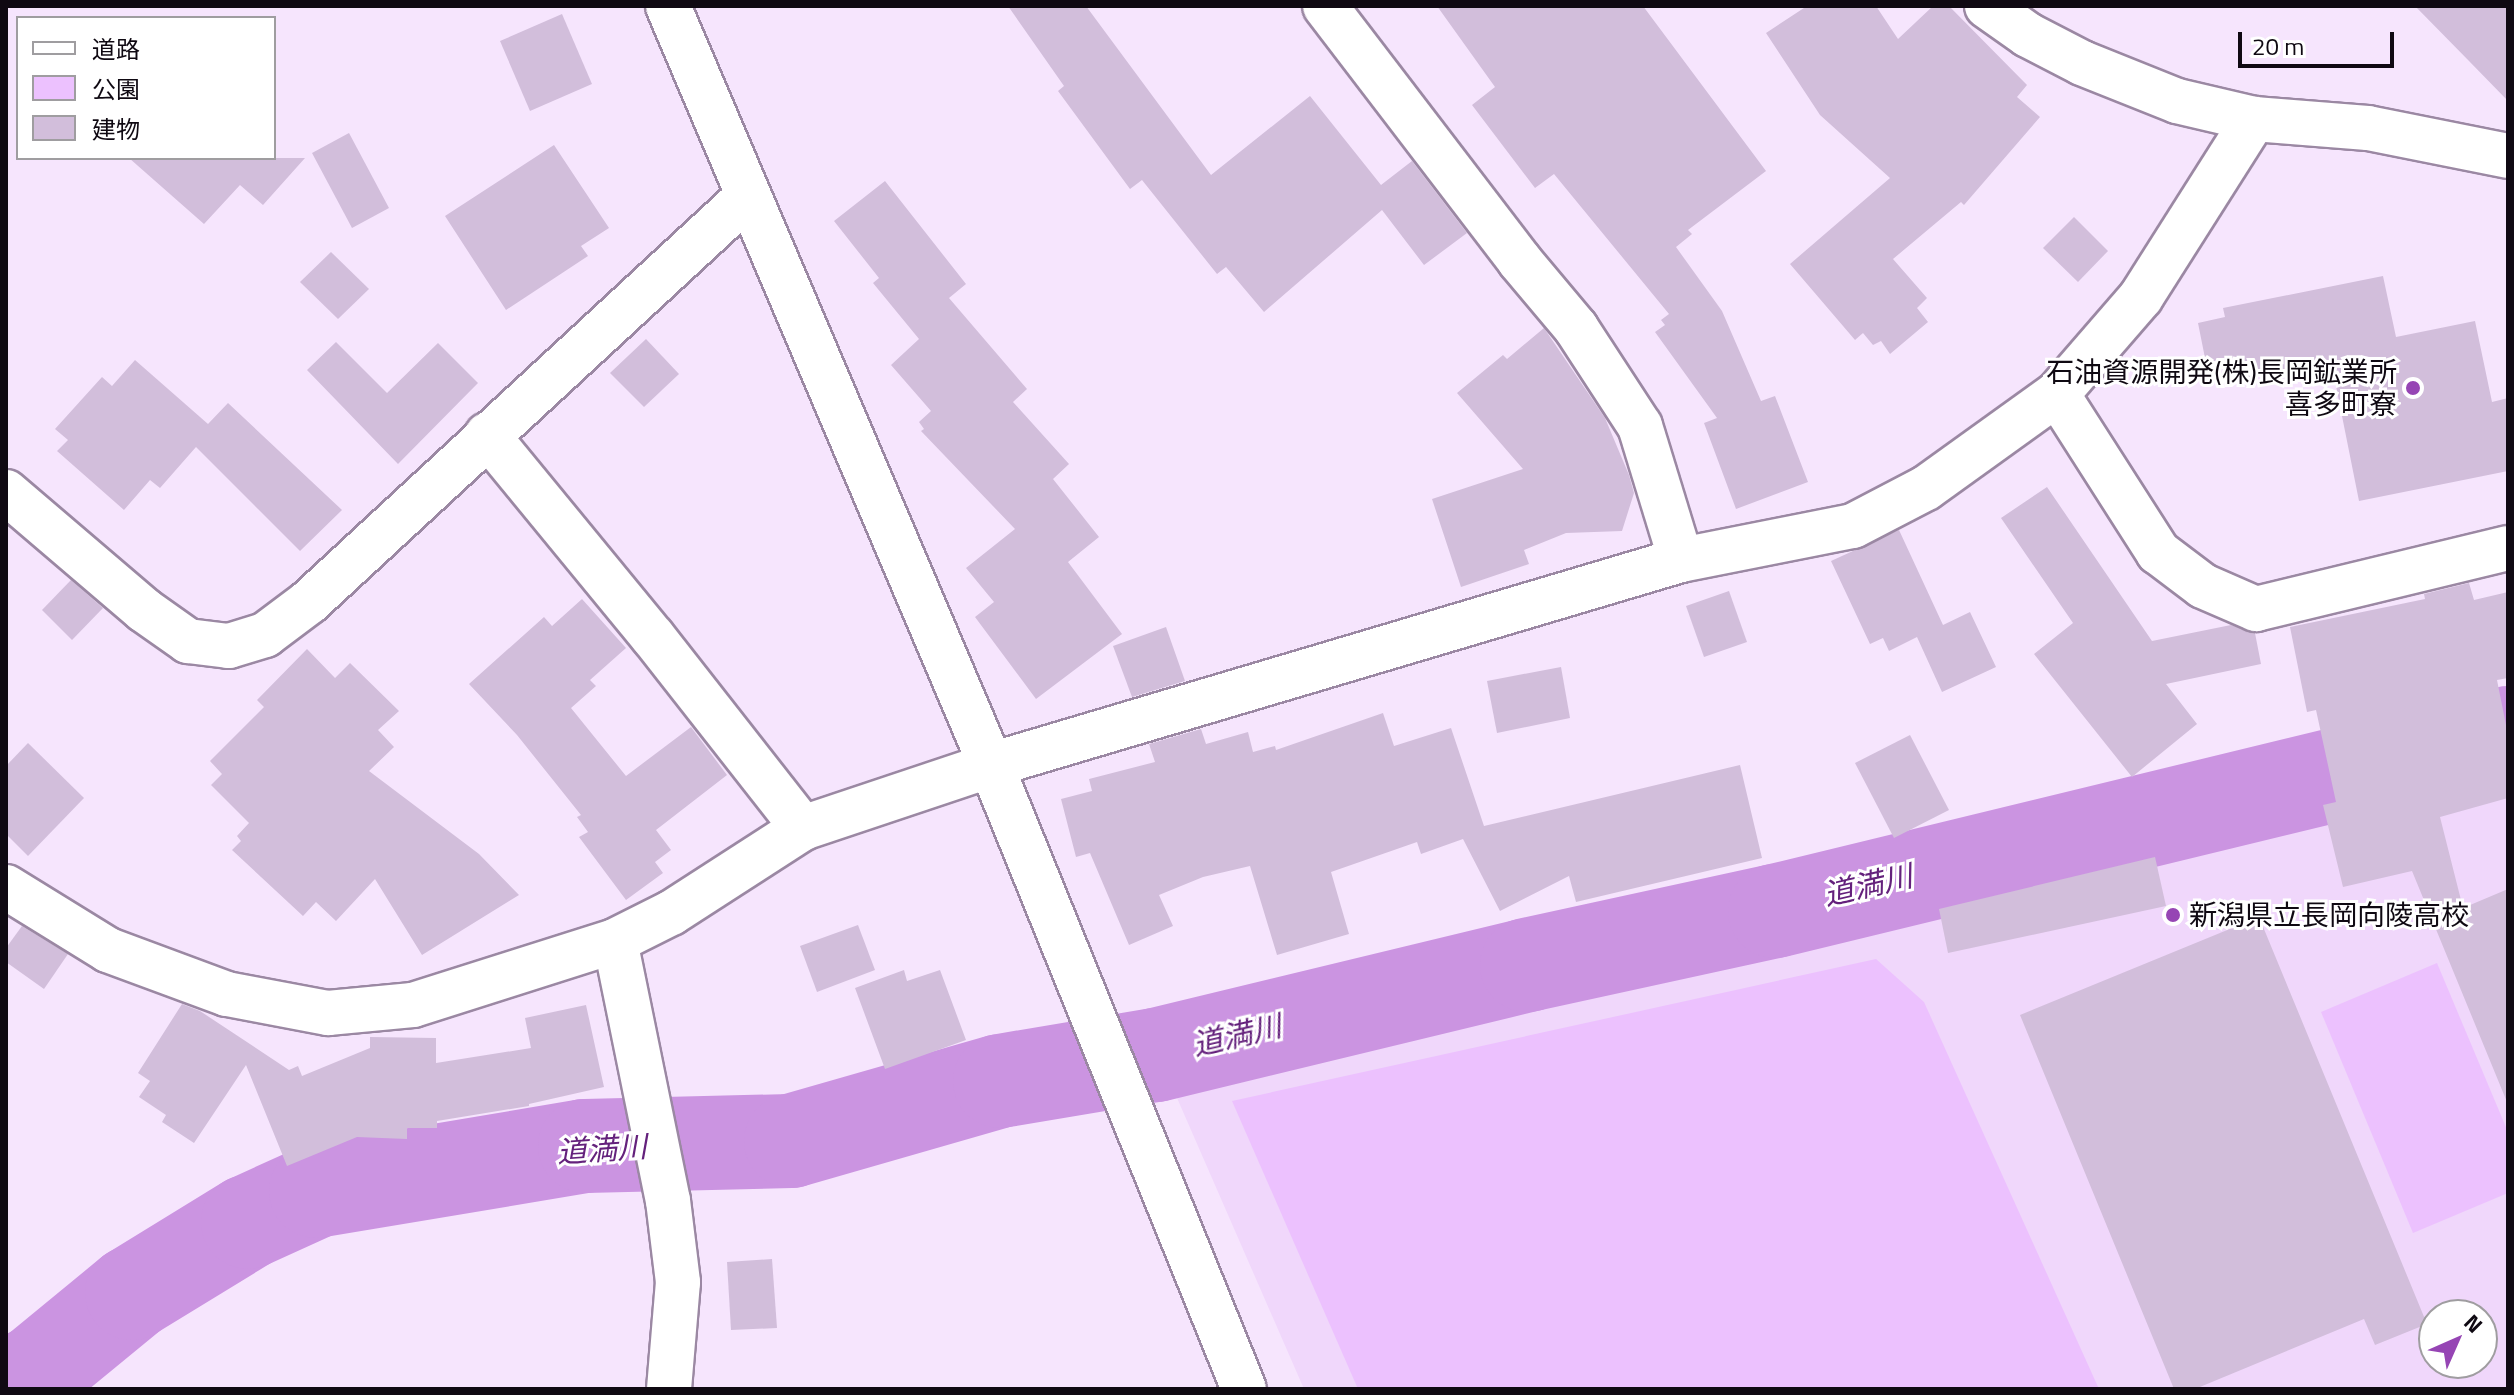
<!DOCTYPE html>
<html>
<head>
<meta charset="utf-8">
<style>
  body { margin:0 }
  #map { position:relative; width:2514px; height:1395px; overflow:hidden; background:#f6e5fd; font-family:"Titillium Web","Noto Sans JP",sans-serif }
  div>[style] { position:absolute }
  .built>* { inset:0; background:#f0d7fb }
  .green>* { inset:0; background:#ecc1fe }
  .river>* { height:94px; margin:-47px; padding:0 47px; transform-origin:47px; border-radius:47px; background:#cb94e1 }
  .building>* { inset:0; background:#d2bedb }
  .roads { filter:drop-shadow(2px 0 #9b88a3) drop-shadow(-2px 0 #9b88a3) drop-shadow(0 2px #9b88a3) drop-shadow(0 -2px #9b88a3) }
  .minor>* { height:44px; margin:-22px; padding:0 22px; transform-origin:22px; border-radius:22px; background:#fff }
  .dots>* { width:22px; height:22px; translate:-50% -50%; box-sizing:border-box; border:4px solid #fff; border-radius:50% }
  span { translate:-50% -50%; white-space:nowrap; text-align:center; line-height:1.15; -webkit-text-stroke:6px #fff; paint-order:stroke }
  .poi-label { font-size:28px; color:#0f0912 }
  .right { translate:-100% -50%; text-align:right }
  .left { translate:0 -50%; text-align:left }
  .water-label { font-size:30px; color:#64217c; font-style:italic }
  .frame { position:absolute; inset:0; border:8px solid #0f0912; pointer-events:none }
  .legend { position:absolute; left:16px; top:16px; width:260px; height:144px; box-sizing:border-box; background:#fff; border:2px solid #9f9da0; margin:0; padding:10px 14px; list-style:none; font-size:24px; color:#0f0912 }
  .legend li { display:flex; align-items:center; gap:16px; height:40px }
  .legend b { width:40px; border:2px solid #9f9da0 }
  .north { position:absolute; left:2418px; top:1299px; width:80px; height:80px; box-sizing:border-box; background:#fff; border:2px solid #9f9da0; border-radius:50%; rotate:45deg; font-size:22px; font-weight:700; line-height:32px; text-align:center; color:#0f0912 }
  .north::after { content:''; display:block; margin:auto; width:28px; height:36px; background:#9645b4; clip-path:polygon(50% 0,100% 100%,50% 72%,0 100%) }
  .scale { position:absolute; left:2238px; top:32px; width:156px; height:36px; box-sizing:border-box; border:4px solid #0f0912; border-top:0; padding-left:10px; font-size:24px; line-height:28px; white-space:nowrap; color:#0f0912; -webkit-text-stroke:6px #fff; paint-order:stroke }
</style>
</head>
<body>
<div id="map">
  <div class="built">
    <i style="clip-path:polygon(evenodd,2508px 755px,2508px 1389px,1304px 1389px,1167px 1075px,2508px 755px,2434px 1315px,2482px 1315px,2482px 1363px,2434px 1363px,2434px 1315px)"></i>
  </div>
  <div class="green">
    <i style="clip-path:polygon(1876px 959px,1924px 1002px,2099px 1389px,1358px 1389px,1232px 1101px)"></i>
    <i style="clip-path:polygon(2437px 963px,2508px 1132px,2508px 1193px,2413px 1233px,2321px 1012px)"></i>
  </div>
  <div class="river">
    <i style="left:6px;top:1387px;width:35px;rotate:-27deg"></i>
    <i style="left:37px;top:1371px;width:123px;rotate:-39.4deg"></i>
    <i style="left:132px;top:1293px;width:136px;rotate:-31.5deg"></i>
    <i style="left:248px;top:1222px;width:75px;rotate:-24.5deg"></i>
    <i style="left:316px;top:1191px;width:273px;rotate:-9.5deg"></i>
    <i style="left:585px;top:1146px;width:206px;rotate:-1.4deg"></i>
    <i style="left:791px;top:1141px;width:217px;rotate:-16deg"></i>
    <i style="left:1000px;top:1081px;width:158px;rotate:-9.5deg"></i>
    <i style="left:1156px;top:1055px;width:382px;rotate:-13.6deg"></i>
    <i style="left:1527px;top:965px;width:254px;rotate:-12.3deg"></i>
    <i style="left:1775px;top:911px;width:754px;rotate:-13.65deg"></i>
  </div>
  <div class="building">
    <i style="clip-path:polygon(1008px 6px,1086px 6px,1211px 175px,1310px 96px,1381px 185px,1412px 161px,1467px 233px,1424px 265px,1382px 210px,1264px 312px,1226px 267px,1217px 274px,1142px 180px,1130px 189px,1058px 91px,1064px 86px)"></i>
    <i style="clip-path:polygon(1437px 6px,1643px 6px,1766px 171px,1688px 230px,1692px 234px,1676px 247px,1722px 311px,1761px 401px,1775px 396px,1808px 482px,1736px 509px,1704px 423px,1717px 418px,1655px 332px,1665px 325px,1661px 320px,1669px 314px,1554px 174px,1535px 188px,1472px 105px,1495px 87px)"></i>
    <i style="clip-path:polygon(1807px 6px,1876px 6px,1898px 39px,1933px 6px,1949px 6px,2027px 85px,2017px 97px,2040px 117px,1964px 205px,1961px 202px,1893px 259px,1927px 298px,1917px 308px,1928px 322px,1890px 354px,1881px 341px,1873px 345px,1863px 333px,1855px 340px,1790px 264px,1890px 178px,1820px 115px,1766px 33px)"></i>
    <i style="clip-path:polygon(2415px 6px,2508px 6px,2508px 101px,2469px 61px)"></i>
    <i style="clip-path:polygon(562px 14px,592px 84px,530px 111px,500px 41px)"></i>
    <i style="clip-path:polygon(349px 133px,389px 208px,352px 228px,312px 153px)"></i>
    <i style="clip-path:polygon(554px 145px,609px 228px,581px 246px,588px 256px,506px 310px,445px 216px)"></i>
    <i style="clip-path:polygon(129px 158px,305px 158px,263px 205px,240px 185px,204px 224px)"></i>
    <i style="clip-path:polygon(885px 181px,966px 284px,949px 298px,1027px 389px,1013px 402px,1069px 464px,1053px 479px,1099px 537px,1068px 562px,1122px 634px,1036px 699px,975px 617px,994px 602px,966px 568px,1015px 529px,921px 431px,924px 429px,919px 422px,931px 411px,891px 365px,919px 339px,873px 283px,879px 278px,834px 221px)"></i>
    <i style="clip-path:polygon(2074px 217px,2108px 251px,2078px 282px,2043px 248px)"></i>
    <i style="clip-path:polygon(331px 252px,369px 289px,338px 319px,300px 282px)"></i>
    <i style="clip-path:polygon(2383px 276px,2396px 337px,2475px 321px,2492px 402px,2508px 398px,2508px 471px,2359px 501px,2331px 361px,2242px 378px,2237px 357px,2206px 363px,2198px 323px,2225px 317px,2223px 308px)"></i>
    <i style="clip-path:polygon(1544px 328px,1605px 418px,1629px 475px,1634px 493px,1622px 531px,1566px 533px,1524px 550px,1529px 564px,1461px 587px,1432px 499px,1523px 469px,1457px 393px,1503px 355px,1507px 359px)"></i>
    <i style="clip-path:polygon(646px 339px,679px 374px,644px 407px,610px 373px)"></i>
    <i style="clip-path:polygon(336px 342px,387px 393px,438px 343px,478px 383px,398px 464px,307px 370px)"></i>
    <i style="clip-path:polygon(135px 360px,208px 424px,228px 403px,342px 510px,300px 551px,196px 447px,160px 488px,150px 480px,124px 510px,57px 451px,68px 440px,55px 429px,102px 377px,112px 386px)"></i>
    <i style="clip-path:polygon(2047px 487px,2152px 641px,2231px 625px,2255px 633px,2261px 664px,2166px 684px,2197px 724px,2132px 777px,2034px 654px,2073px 623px,2001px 518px)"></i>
    <i style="clip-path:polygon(1899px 530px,1943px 625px,1970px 612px,1996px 667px,1942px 692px,1917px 637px,1889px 651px,1883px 638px,1870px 644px,1831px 561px)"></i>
    <i style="clip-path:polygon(71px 580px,103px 608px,72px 640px,42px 610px)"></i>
    <i style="clip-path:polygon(2469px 583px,2474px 600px,2508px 592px,2508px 678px,2497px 680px,2508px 735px,2508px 798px,2440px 817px,2463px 908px,2508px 889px,2507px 1102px,2412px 871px,2343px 887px,2323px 805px,2336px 802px,2316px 710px,2307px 712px,2290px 627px,2425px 599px,2424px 594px)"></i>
    <i style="clip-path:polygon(1729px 591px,1747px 642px,1704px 657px,1686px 606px)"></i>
    <i style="clip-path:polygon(582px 599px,626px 648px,590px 680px,596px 686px,571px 708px,626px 776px,691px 727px,727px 775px,656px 830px,671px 850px,655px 862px,663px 873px,626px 900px,579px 837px,588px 832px,577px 817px,581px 815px,517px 735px,469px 684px,544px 617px,552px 626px)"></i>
    <i style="clip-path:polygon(1166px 627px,1185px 681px,1132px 697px,1113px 646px)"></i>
    <i style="clip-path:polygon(307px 649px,335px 678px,350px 663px,399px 711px,378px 730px,394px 747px,369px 771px,479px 854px,519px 895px,422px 955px,375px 879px,336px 921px,316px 902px,303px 916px,232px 850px,241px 841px,237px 836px,249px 823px,211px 785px,222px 774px,210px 761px,264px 707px,257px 700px)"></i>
    <i style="clip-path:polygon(1561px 667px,1570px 718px,1497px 733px,1487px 681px)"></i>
    <i style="clip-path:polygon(1383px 713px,1394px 746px,1451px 728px,1484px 826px,1740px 765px,1762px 858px,1576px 902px,1569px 876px,1500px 911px,1463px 839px,1421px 854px,1417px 842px,1331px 872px,1349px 934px,1277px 955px,1250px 866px,1203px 877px,1159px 895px,1173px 926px,1129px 945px,1090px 853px,1076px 857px,1061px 799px,1092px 791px,1089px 779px,1155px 762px,1149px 744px,1201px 729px,1206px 744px,1248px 732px,1253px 752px,1275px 746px,1276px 750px)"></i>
    <i style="clip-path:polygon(1910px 735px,1949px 810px,1894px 838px,1855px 763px)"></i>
    <i style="clip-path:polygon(28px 743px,84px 798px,28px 856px,6px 834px,6px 766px)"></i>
    <i style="clip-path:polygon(2155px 857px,2166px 906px,1948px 953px,1939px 909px)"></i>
    <i style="clip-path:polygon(2259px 917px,2427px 1324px,2375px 1345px,2364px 1319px,2195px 1389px,2174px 1389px,2020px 1015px)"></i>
    <i style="clip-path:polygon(858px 925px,875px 970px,817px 992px,800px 946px)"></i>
    <i style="clip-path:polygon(22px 926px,68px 954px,44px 989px,6px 962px,6px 948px)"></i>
    <i style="clip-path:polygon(904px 970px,907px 981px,940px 970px,966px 1040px,885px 1069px,855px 988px)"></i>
    <i style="clip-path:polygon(182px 1004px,200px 1011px,289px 1070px,298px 1066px,302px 1076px,370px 1048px,370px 1037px,436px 1038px,436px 1063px,531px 1048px,525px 1018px,586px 1005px,604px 1087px,529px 1104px,529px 1106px,437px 1121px,437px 1128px,407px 1128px,407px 1139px,357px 1137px,287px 1166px,246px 1065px,194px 1143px,162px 1122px,166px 1115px,139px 1097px,150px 1081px,138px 1073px)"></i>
    <i style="clip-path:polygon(772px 1259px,777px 1328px,731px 1330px,727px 1262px)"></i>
  </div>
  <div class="roads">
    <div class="minor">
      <i style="left:668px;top:6px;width:825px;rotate:66.95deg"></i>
      <i style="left:991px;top:765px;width:673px;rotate:67.93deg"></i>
      <i style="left:1325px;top:6px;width:320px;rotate:52.6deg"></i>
      <i style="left:1519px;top:260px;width:89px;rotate:50deg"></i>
      <i style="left:1576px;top:328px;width:117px;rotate:56.9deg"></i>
      <i style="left:1640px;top:426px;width:140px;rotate:73deg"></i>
      <i style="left:1987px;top:6px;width:50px;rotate:35.3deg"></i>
      <i style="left:2028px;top:35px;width:61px;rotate:27.4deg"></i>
      <i style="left:2082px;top:63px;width:102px;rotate:21.8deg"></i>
      <i style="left:2177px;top:101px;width:79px;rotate:13.2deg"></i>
      <i style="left:2057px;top:394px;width:188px;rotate:57.4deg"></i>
      <i style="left:2158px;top:552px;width:56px;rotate:37.1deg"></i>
      <i style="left:2203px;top:586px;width:58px;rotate:23.5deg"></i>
      <i style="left:2256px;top:609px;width:259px;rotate:-13.6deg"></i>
      <i style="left:487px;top:435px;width:261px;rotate:50.6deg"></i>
      <i style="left:653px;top:637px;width:243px;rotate:51.9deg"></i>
      <i style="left:6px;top:492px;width:182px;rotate:40.5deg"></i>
      <i style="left:144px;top:610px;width:54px;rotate:35.2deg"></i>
      <i style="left:188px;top:641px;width:41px;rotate:7deg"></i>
      <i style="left:229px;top:646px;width:38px;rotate:-17deg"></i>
      <i style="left:265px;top:635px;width:55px;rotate:-36.9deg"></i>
      <i style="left:309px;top:602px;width:597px;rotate:-42.76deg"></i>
      <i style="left:6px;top:887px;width:120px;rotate:31.7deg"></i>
      <i style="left:108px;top:950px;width:127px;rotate:20.3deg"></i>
      <i style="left:227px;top:994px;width:103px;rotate:10.7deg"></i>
      <i style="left:328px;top:1013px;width:85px;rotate:-5.4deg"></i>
      <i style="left:413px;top:1005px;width:212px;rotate:-17.6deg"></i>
      <i style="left:669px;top:1389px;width:107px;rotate:-85.2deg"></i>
      <i style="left:678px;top:1282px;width:82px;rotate:-97deg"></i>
      <i style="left:668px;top:1201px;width:265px;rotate:-101.5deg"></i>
      <i style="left:615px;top:941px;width:63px;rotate:-26.6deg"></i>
      <i style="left:671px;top:913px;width:157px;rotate:-32.8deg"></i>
      <i style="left:803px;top:828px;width:198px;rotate:-18.5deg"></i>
      <i style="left:991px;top:765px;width:720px;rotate:-16.55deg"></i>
      <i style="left:1681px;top:560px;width:175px;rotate:-11.2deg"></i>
      <i style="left:1853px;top:526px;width:82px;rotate:-27.5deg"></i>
      <i style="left:1926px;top:488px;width:161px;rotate:-35.7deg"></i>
      <i style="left:2057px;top:394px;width:128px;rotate:-49.1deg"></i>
      <i style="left:2141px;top:297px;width:211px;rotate:-57.6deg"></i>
      <i style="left:2254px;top:119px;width:114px;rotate:4.5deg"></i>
      <i style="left:2368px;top:128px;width:143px;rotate:11.3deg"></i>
    </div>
  </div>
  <div class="dots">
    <i style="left:2413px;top:388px;background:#9645b4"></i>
    <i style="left:2173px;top:915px;background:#9645b4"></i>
  </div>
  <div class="poi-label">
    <span class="right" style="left:2397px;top:388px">石油資源開発(株)長岡鉱業所<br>喜多町寮</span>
    <span class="left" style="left:2189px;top:915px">新潟県立長岡向陵高校</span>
  </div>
  <div class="water-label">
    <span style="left:1868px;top:885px;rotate:-13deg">道満川</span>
    <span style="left:1237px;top:1035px;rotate:-13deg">道満川</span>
    <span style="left:602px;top:1149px;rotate:-4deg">道満川</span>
  </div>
  <div class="frame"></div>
  <ul class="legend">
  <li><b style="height:10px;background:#fff"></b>道路</li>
  <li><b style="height:22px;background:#ecc1fe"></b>公園</li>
  <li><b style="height:22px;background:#d2bedb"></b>建物</li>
  </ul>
  <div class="north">N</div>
  <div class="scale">20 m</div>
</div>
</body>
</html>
